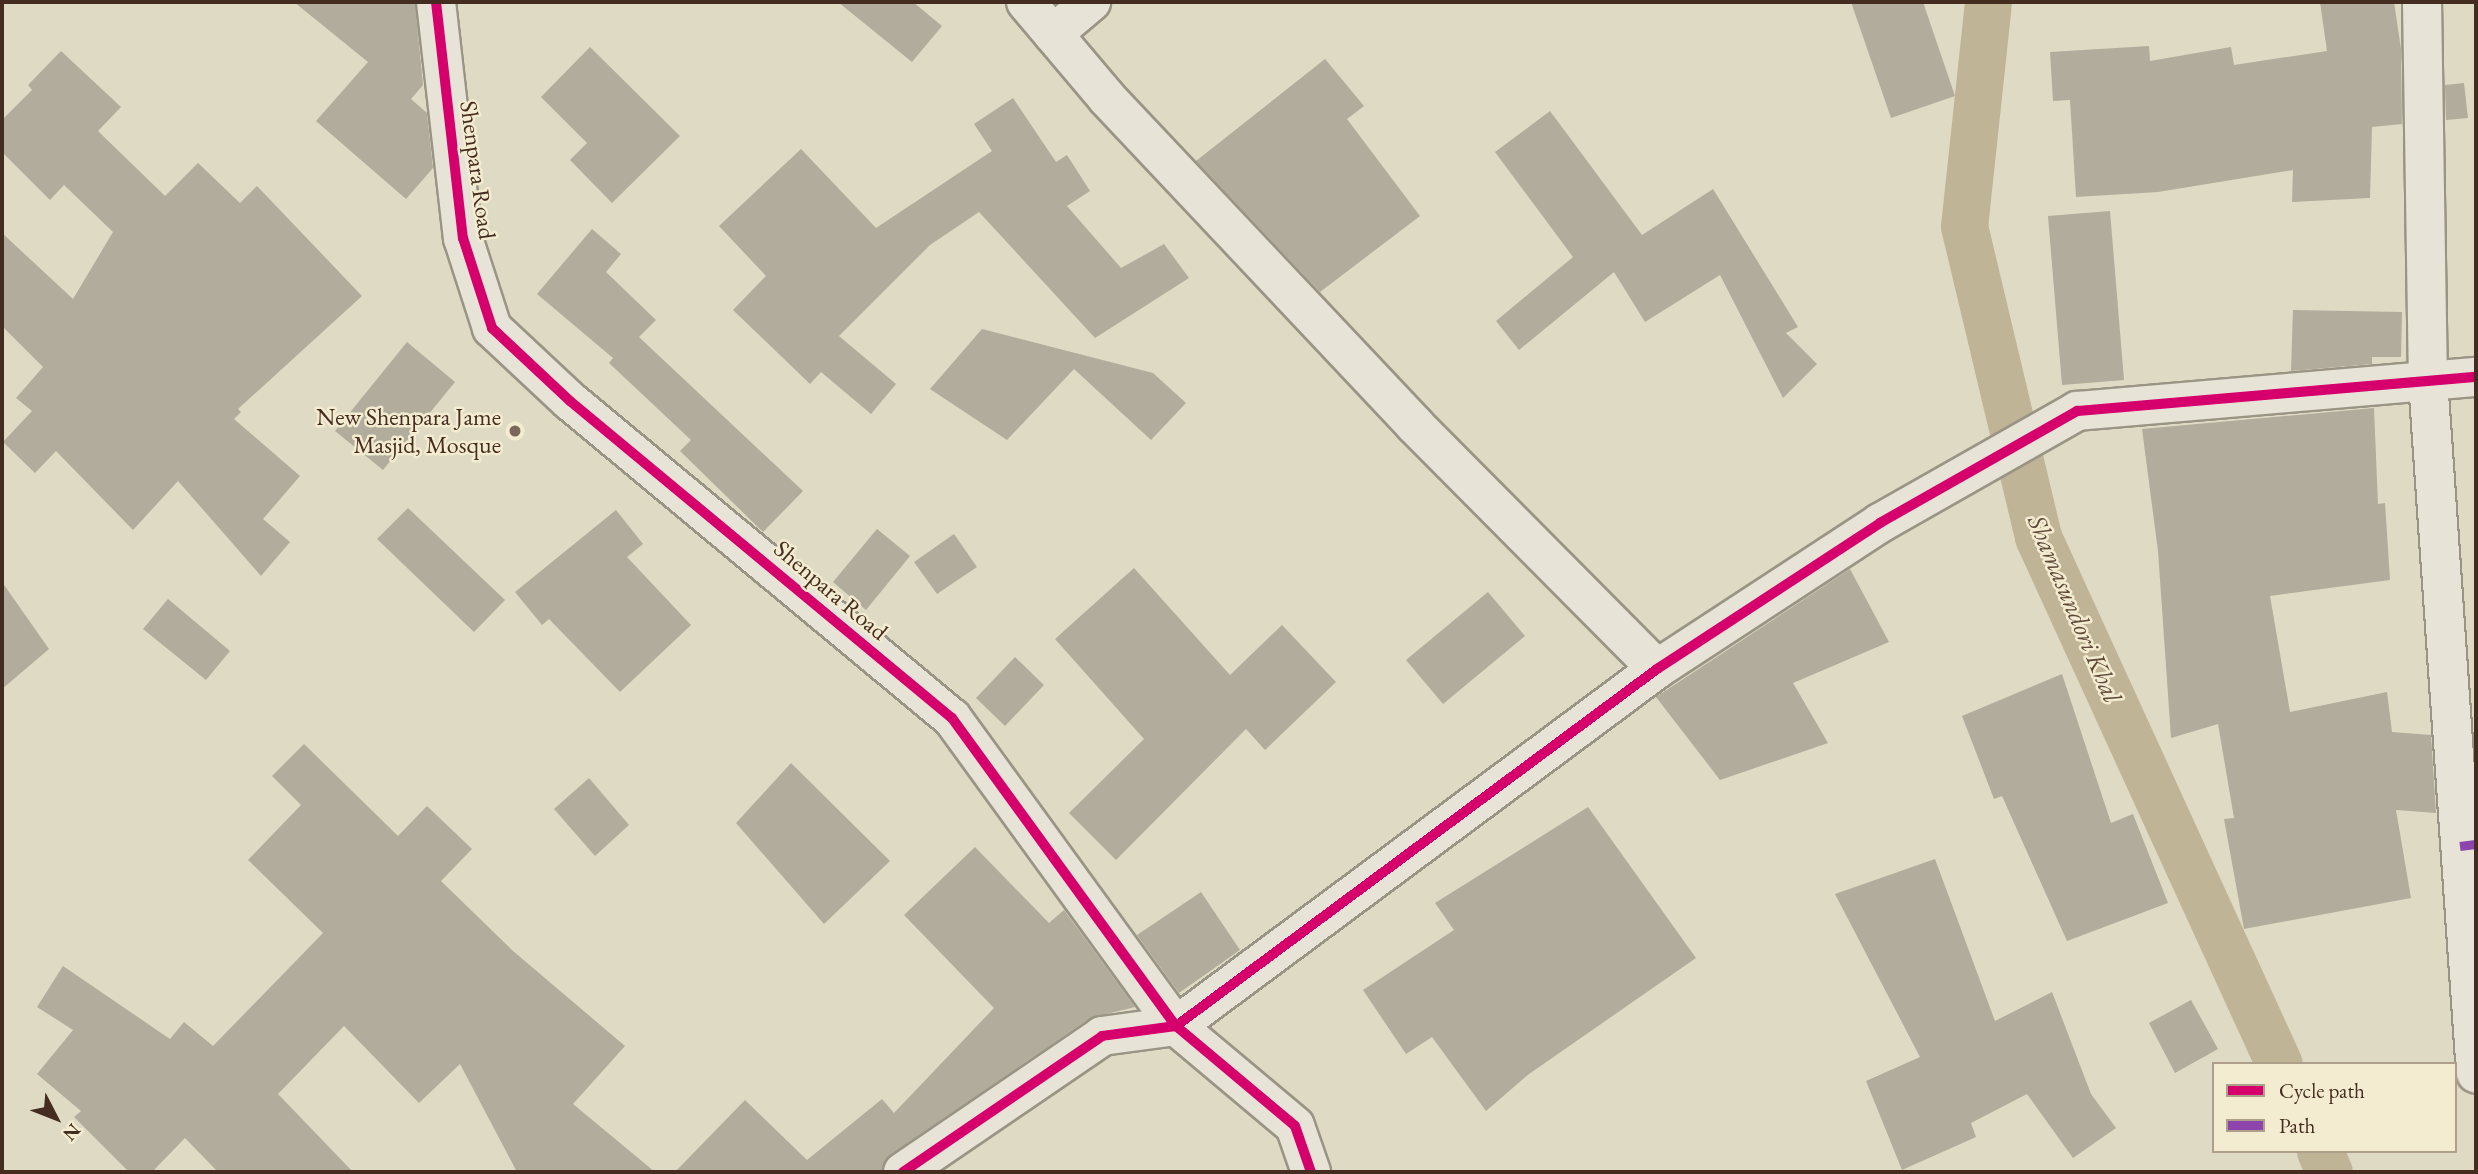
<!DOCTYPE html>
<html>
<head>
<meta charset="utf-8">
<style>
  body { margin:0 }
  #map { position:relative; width:2478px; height:1174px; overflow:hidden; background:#dfdac3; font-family:"EB Garamond",serif }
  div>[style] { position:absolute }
  .canal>* { height:47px; margin:-23.5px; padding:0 23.5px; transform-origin:23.5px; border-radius:23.5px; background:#c0b496 }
  .building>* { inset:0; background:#b1ac9c }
  .roads { filter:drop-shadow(2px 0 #9a9485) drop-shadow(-2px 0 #9a9485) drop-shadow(0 2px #9a9485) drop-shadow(0 -2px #9a9485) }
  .street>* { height:38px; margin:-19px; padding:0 19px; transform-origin:19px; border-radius:19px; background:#e7e3d7 }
  .secondary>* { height:38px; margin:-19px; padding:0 19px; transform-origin:19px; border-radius:19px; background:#e7e3d7 }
  .quiet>* { height:9px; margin-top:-4.5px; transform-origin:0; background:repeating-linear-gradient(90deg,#8e44ad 0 18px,transparent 0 27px) }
  .cycleway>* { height:10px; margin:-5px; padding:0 5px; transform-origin:5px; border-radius:5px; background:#d6006c }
  .dots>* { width:19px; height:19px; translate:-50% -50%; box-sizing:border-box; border:4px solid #f3ecd0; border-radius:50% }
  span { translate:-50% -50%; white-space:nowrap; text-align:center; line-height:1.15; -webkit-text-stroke:5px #f3ecd0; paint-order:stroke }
  .street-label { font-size:24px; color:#442c21 }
  .poi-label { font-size:24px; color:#442c21 }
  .right { translate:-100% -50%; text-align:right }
  .water-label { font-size:26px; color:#604a3a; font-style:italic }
  .frame { position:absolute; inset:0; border:4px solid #442c21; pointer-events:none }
  .legend { position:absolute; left:2212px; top:1062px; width:245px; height:91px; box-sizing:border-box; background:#f3ecd0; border:2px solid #ad9f8a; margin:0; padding:9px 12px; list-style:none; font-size:21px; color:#442c21 }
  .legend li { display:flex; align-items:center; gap:14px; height:35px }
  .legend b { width:35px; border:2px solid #ad9f8a }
  .north { position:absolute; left:21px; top:1083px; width:70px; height:70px; -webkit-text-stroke:5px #f3ecd0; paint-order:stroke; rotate:132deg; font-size:19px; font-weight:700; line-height:28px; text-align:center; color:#442c21 }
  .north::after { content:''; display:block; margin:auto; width:24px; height:32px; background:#442c21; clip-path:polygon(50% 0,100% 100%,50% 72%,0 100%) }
</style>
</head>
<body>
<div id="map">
  <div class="canal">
    <i style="left:1988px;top:2px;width:225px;rotate:96.1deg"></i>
    <i style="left:1964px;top:226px;width:320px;rotate:76.6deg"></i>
    <i style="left:2038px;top:537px;width:579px;rotate:65.43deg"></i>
    <i style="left:2320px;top:1151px;width:23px;rotate:67deg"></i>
  </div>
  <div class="building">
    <i style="clip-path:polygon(294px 2px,415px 2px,423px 85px,411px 99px,427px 113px,433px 168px,406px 199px,316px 121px,368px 62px)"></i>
    <i style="clip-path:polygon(838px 2px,913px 2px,942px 26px,912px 62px)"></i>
    <i style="clip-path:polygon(1851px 2px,1923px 2px,1955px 96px,1891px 118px)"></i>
    <i style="clip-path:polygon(2320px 2px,2394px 2px,2401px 49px,2402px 124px,2372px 127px,2370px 198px,2292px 202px,2293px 170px,2158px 192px,2076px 197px,2070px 100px,2053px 101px,2050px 52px,2149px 46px,2150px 61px,2231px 47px,2234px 65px,2327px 51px)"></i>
    <i style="clip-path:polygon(590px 47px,680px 136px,612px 203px,570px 160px,587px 143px,541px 97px)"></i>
    <i style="clip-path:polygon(61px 51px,121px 107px,98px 131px,165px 196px,198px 163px,240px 203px,257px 186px,362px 296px,238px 409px,241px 412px,234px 419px,300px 476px,263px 519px,290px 542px,261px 576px,178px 481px,133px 530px,56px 451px,35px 473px,3px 442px,32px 411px,16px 398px,43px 367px,2px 326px,2px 233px,73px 299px,113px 232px,64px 185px,50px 200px,2px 152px,2px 120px,32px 90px,28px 85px)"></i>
    <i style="clip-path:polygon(1325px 59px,1364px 106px,1347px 119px,1420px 216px,1320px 292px,1196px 161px)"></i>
    <i style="clip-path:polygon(2464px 83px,2468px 118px,2446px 120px,2445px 85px)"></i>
    <i style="clip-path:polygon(1013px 98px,1056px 162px,1067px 155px,1090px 191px,1067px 206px,1121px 268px,1164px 244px,1189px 278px,1095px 338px,979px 212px,930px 245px,839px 336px,896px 384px,871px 414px,821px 372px,810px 384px,733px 310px,766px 276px,719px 226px,801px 149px,876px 228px,992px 151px,974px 124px)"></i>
    <i style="clip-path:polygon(1550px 111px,1642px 235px,1713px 189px,1798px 327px,1786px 333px,1817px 364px,1783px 398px,1720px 275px,1645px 322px,1614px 272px,1519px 350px,1496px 321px,1573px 257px,1495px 152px)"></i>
    <i style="clip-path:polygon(2110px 211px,2124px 380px,2062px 385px,2048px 216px)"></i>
    <i style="clip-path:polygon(592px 229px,621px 254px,606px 272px,656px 320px,639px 337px,803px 491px,763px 532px,680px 451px,691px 440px,609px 363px,613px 358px,537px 294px)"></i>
    <i style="clip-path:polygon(2293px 310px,2402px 312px,2401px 357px,2372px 357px,2372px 364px,2291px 371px)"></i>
    <i style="clip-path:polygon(982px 329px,1153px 373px,1186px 403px,1151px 440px,1074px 369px,1007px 440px,930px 389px)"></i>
    <i style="clip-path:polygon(407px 342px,455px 382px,383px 470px,335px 431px)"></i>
    <i style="clip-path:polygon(2374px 408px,2378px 504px,2385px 503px,2390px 580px,2270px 596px,2290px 712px,2387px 692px,2392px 732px,2431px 735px,2436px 813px,2396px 810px,2411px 898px,2244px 929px,2224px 819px,2234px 818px,2218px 724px,2171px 738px,2158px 551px,2142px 429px)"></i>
    <i style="clip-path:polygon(408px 508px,505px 600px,474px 632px,377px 539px)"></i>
    <i style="clip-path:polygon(616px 510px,643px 544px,627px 557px,691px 625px,620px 692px,549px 619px,542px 625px,515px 592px)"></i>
    <i style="clip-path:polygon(877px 529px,910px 556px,866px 610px,833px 582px)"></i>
    <i style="clip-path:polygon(954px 534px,977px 567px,937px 594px,914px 562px)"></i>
    <i style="clip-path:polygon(1134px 568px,1230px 675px,1282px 625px,1336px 682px,1265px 750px,1246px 729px,1116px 860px,1069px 813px,1144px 739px,1055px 639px)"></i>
    <i style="clip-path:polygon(1850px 569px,1889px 642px,1793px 683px,1828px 743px,1720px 780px,1656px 697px)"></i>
    <i style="clip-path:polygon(2px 582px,49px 649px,2px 689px)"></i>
    <i style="clip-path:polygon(1488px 592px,1525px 636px,1443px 704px,1406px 660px)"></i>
    <i style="clip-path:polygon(168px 599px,230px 651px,206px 680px,143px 629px)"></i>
    <i style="clip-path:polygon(1015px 657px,1044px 685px,1005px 726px,976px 698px)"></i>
    <i style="clip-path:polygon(2062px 674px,2111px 823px,2133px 814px,2168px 903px,2067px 941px,2002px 796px,1994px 799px,1962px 716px)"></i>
    <i style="clip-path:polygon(304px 744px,398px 836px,427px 806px,472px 849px,441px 881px,513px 951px,625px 1046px,573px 1104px,655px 1172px,517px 1172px,460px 1064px,419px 1103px,344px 1026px,278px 1094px,353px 1172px,218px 1172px,185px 1138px,152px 1172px,129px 1172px,74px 1117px,81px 1111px,37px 1074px,73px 1030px,37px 1007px,63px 966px,170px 1039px,184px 1022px,213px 1046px,323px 933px,248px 860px,301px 805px,272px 776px)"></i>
    <i style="clip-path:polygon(791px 763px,890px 861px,824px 924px,736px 823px)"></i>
    <i style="clip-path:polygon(589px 778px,629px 825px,595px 856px,554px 809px)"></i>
    <i style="clip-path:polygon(1588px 807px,1696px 958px,1529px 1074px,1486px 1111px,1432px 1037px,1406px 1054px,1363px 990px,1454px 930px,1435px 903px)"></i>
    <i style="clip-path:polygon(975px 847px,1049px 923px,1064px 910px,1135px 1007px,1090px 1018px,891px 1154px,881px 1172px,675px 1172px,745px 1100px,807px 1160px,882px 1099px,894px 1113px,994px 1008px,904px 915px)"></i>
    <i style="clip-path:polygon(1935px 859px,1995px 1021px,2052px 992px,2091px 1094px,2116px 1128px,2073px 1158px,2027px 1094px,1971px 1123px,1976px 1137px,1902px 1170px,1866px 1081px,1920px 1057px,1835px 894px)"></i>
    <i style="clip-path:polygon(1201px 892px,1240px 950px,1179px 993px,1137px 935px)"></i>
    <i style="clip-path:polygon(2191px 1000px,2218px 1049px,2175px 1073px,2149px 1023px)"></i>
  </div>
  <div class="roads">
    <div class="street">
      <i style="left:1026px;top:2px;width:126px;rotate:49.8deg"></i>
      <i style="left:1107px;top:98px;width:448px;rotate:46.7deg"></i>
      <i style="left:1414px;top:424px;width:345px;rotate:45.2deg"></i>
      <i style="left:2422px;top:2px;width:378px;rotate:89.1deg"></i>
      <i style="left:2428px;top:380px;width:695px;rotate:86.04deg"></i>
      <i style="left:1053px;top:34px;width:50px;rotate:-40.1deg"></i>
      <i style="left:903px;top:1172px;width:241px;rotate:-34.3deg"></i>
      <i style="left:1102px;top:1036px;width:75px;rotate:-7.7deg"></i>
      <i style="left:1176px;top:1026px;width:599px;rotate:-36.58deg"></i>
      <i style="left:1657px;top:669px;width:267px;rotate:-33.2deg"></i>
      <i style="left:1880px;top:523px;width:227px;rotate:-29.6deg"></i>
      <i style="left:2077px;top:411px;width:400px;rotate:-4.9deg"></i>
    </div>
    <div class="secondary">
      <i style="left:436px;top:2px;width:238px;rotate:83.5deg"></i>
      <i style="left:463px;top:238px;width:95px;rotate:72.1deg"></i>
      <i style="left:492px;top:328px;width:107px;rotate:43.1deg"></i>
      <i style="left:570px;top:401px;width:496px;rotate:39.7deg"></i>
      <i style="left:952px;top:718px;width:381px;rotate:54deg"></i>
      <i style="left:1176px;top:1026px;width:155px;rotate:40deg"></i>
      <i style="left:1295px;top:1126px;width:49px;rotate:70.8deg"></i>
    </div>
  </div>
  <div class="quiet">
    <i style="left:2460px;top:846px;width:16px;rotate:-7deg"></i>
  </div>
  <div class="cycleway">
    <i style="left:436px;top:2px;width:238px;rotate:83.5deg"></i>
    <i style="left:463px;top:238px;width:95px;rotate:72.1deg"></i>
    <i style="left:492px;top:328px;width:107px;rotate:43.1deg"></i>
    <i style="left:570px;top:401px;width:496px;rotate:39.7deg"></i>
    <i style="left:952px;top:718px;width:381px;rotate:54deg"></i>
    <i style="left:1176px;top:1026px;width:155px;rotate:40deg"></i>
    <i style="left:1295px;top:1126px;width:49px;rotate:70.8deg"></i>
    <i style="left:903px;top:1172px;width:241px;rotate:-34.3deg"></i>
    <i style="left:1102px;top:1036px;width:75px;rotate:-7.7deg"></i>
    <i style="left:1176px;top:1026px;width:599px;rotate:-36.58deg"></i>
    <i style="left:1657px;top:669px;width:267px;rotate:-33.2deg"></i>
    <i style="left:1880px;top:523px;width:227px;rotate:-29.6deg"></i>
    <i style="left:2077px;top:411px;width:400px;rotate:-4.9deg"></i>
  </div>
  <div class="dots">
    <i style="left:515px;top:431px;background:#7a695a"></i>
  </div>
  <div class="street-label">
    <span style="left:478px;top:170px;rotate:82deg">Shenpara Road</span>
    <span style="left:831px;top:590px;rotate:40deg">Shenpara Road</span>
  </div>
  <div class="poi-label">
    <span class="right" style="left:501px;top:431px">New Shenpara Jame<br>Masjid, Mosque</span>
  </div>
  <div class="water-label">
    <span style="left:2074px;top:609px;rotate:67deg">Shamasundori Khal</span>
  </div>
  <div class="frame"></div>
  <ul class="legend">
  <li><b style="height:9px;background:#d6006c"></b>Cycle path</li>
  <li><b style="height:9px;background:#8e44ad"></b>Path</li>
  </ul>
  <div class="north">N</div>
</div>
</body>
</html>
